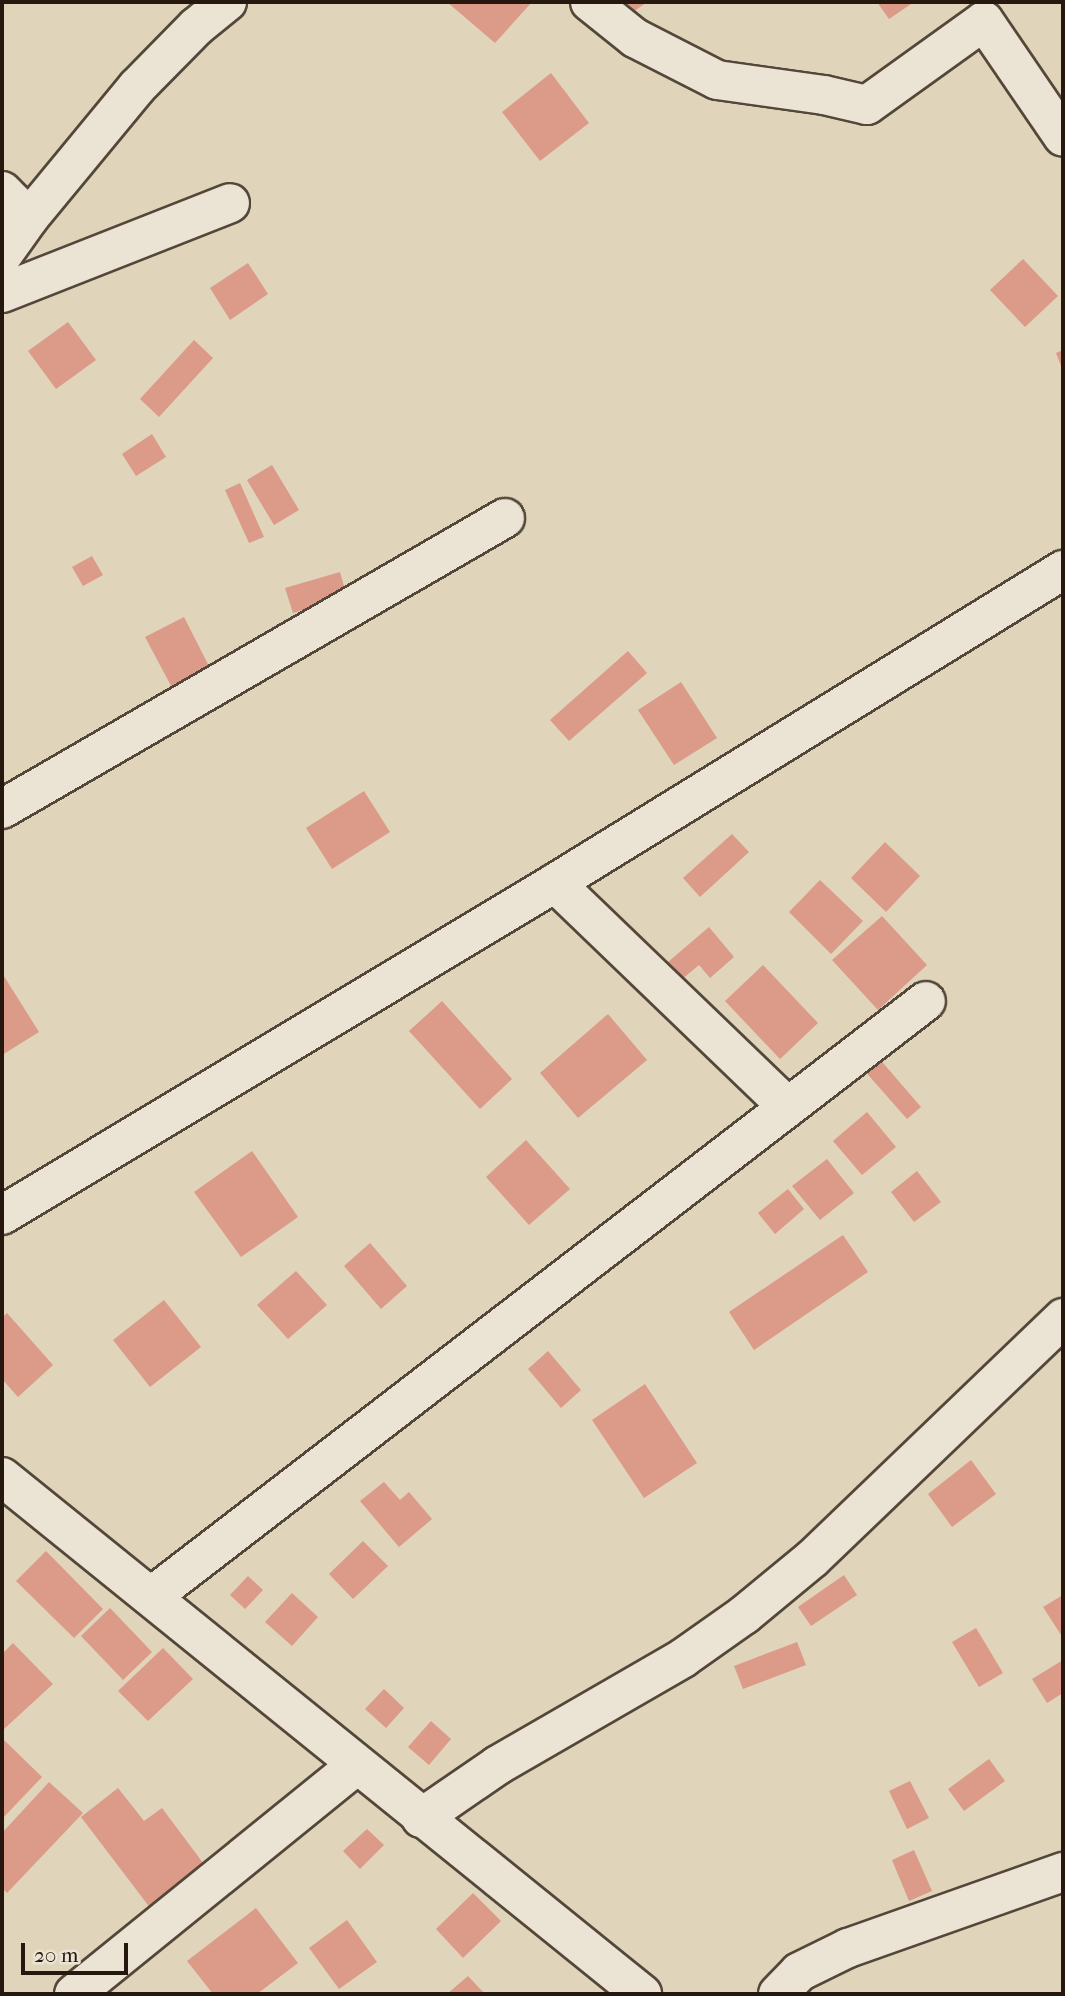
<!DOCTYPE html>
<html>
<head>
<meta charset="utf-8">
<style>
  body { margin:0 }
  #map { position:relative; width:1065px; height:1996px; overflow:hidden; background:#e0d4bb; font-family:"IM FELL French Canon",serif }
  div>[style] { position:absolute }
  .building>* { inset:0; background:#dc9a89 }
  .roads { filter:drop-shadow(2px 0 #544739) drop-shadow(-2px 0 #544739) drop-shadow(0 2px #544739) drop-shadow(0 -2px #544739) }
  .street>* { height:38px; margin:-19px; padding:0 19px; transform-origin:19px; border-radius:19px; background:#ebe3d3 }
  span { translate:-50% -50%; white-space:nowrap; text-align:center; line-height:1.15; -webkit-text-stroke:6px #ebe3d3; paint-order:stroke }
  .frame { position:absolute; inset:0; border:4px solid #26180e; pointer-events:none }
  .scale { position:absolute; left:21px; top:1943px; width:107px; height:32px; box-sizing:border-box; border:4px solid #26180e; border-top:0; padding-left:9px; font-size:21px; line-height:24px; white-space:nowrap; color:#26180e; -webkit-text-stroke:5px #ebe3d3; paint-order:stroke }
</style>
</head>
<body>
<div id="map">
  <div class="building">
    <i style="clip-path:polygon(447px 2px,532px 2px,495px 43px)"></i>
    <i style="clip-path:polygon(609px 2px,647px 2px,622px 20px)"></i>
    <i style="clip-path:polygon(877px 2px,914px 2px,889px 19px)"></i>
    <i style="clip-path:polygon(551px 73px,589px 123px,540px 161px,502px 112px)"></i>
    <i style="clip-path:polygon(1023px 259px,1058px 296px,1025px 327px,990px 290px)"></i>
    <i style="clip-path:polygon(248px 263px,268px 294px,230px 320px,210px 288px)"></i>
    <i style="clip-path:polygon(68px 322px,96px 360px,56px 389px,28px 351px)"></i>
    <i style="clip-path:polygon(194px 340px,213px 358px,159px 417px,140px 399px)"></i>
    <i style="clip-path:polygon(1063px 350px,1063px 371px,1056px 353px)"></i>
    <i style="clip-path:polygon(152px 434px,166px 457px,136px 476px,122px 454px)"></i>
    <i style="clip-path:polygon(272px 465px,299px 510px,274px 525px,247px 480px)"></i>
    <i style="clip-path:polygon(240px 483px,264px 537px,249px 543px,225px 490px)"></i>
    <i style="clip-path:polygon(92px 556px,103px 575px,83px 586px,72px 567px)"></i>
    <i style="clip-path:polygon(340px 572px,347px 597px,293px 613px,285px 588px)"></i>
    <i style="clip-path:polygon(184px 617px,215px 678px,177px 697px,145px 637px)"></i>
    <i style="clip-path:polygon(628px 651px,647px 673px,569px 741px,550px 720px)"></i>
    <i style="clip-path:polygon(681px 682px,717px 738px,674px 765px,638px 710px)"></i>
    <i style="clip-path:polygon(364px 791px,390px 832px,332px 869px,306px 828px)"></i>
    <i style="clip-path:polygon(732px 834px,749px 852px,700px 897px,683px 878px)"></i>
    <i style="clip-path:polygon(885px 842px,920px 876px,886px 912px,851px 878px)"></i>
    <i style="clip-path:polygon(820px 880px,863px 921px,831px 954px,789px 912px)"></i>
    <i style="clip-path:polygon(882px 916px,927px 965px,878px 1010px,832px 960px)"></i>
    <i style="clip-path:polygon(709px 927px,734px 957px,710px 978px,699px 965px,675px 985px,661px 968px)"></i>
    <i style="clip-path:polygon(763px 965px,818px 1023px,780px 1059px,725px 1001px)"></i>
    <i style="clip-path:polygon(2px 973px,39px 1032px,2px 1055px)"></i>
    <i style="clip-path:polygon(442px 1001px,512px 1079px,480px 1109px,409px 1031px)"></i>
    <i style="clip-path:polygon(608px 1014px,647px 1060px,578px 1118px,540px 1073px)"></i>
    <i style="clip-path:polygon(877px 1056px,921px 1107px,907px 1119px,863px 1069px)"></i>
    <i style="clip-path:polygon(867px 1112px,896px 1147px,862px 1175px,833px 1141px)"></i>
    <i style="clip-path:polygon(526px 1140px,570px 1189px,529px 1225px,486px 1177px)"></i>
    <i style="clip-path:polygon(252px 1151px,298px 1217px,241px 1257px,194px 1192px)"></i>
    <i style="clip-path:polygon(827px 1159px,854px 1193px,820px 1220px,792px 1186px)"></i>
    <i style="clip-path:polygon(917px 1171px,941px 1202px,914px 1222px,891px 1192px)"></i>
    <i style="clip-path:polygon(788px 1189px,804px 1209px,775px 1234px,758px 1213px)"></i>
    <i style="clip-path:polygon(843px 1235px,868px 1272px,754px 1350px,729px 1312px)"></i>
    <i style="clip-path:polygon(370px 1243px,407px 1286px,381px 1309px,344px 1266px)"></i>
    <i style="clip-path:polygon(296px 1271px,327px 1305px,288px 1339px,257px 1305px)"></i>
    <i style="clip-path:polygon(164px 1300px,201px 1347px,150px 1387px,113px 1340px)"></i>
    <i style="clip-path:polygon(7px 1313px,53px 1365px,18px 1397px,2px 1379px,2px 1318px)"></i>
    <i style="clip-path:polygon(548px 1351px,581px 1390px,561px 1408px,528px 1369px)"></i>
    <i style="clip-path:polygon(645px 1384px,697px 1463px,644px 1498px,592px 1420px)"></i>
    <i style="clip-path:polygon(971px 1460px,996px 1494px,952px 1527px,928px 1494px)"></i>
    <i style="clip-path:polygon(384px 1482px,400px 1500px,409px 1492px,432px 1519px,399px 1547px,360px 1501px)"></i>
    <i style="clip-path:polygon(363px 1541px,388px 1566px,353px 1599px,329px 1574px)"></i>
    <i style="clip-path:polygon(46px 1551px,103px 1609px,74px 1638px,16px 1581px)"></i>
    <i style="clip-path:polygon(844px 1575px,857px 1595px,811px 1626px,798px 1607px)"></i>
    <i style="clip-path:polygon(248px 1576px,263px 1590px,245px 1609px,230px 1595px)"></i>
    <i style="clip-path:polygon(292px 1593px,318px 1617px,292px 1646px,265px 1622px)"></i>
    <i style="clip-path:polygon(1063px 1595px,1063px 1638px,1043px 1607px)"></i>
    <i style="clip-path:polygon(110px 1608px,152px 1652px,123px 1680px,81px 1636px)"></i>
    <i style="clip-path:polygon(976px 1628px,1003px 1673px,979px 1687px,952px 1642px)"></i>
    <i style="clip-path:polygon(797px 1642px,806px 1665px,743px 1689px,734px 1666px)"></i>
    <i style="clip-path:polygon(13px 1643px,53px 1684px,4px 1729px,2px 1654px)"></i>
    <i style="clip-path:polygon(163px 1648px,193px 1679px,148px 1721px,118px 1691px)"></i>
    <i style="clip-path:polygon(1063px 1660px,1063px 1693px,1047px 1703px,1032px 1679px)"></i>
    <i style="clip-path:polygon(384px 1689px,404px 1708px,386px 1728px,365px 1709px)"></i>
    <i style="clip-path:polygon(431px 1721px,451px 1739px,429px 1765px,408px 1747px)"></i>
    <i style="clip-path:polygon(2px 1738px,42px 1777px,2px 1819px)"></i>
    <i style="clip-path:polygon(989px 1759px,1005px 1781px,964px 1811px,948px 1789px)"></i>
    <i style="clip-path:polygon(910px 1781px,929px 1818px,907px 1829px,889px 1791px)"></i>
    <i style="clip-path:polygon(49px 1782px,83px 1813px,7px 1893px,2px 1888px,2px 1833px)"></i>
    <i style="clip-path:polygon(118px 1788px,144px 1821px,162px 1808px,209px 1871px,154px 1913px,81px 1817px)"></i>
    <i style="clip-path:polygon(367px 1829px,384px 1845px,360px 1869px,343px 1851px)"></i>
    <i style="clip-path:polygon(914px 1850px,932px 1891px,909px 1901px,892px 1860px)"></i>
    <i style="clip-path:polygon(473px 1893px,501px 1921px,463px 1958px,436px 1929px)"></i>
    <i style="clip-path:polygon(256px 1908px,298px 1963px,257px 1994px,213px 1994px,187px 1961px)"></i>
    <i style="clip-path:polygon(347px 1920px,377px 1962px,339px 1989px,309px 1948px)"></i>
    <i style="clip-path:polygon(468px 1976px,485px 1994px,447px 1994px)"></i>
  </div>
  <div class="roads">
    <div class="street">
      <i style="left:590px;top:2px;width:58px;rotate:38.7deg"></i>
      <i style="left:635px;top:38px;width:92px;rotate:27.1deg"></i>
      <i style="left:717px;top:80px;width:108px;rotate:8deg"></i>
      <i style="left:824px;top:95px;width:44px;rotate:13.1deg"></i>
      <i style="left:867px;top:105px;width:144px;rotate:-35.7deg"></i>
      <i style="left:984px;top:21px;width:140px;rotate:55.7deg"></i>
      <i style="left:2px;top:191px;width:38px;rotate:45deg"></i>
      <i style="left:2px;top:256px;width:47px;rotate:-54.6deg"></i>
      <i style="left:29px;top:218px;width:170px;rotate:-50.5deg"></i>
      <i style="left:137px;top:87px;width:84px;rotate:-45.5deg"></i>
      <i style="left:196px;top:27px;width:40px;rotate:-39deg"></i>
      <i style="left:2px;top:293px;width:245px;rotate:-21.5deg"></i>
      <i style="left:2px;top:809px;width:581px;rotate:-30.05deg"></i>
      <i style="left:555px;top:883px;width:323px;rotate:43.9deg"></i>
      <i style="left:2px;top:1215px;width:645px;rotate:-30.98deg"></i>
      <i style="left:555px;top:883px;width:597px;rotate:-31.64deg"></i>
      <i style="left:2px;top:1477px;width:823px;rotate:38.93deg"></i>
      <i style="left:152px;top:1596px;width:976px;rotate:-37.55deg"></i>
      <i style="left:421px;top:1818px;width:93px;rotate:-34.5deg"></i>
      <i style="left:498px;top:1765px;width:214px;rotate:-30deg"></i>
      <i style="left:683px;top:1658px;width:75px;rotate:-35.2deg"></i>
      <i style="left:744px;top:1615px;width:89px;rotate:-39.6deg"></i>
      <i style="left:813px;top:1558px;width:347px;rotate:-43.8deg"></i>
      <i style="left:74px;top:1994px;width:363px;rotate:-39deg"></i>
      <i style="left:778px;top:1994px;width:30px;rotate:-46deg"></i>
      <i style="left:799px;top:1972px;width:55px;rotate:-26.1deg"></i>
      <i style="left:848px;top:1948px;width:228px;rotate:-19.5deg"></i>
    </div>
  </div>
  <div class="frame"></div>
  <div class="scale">20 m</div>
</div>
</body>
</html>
